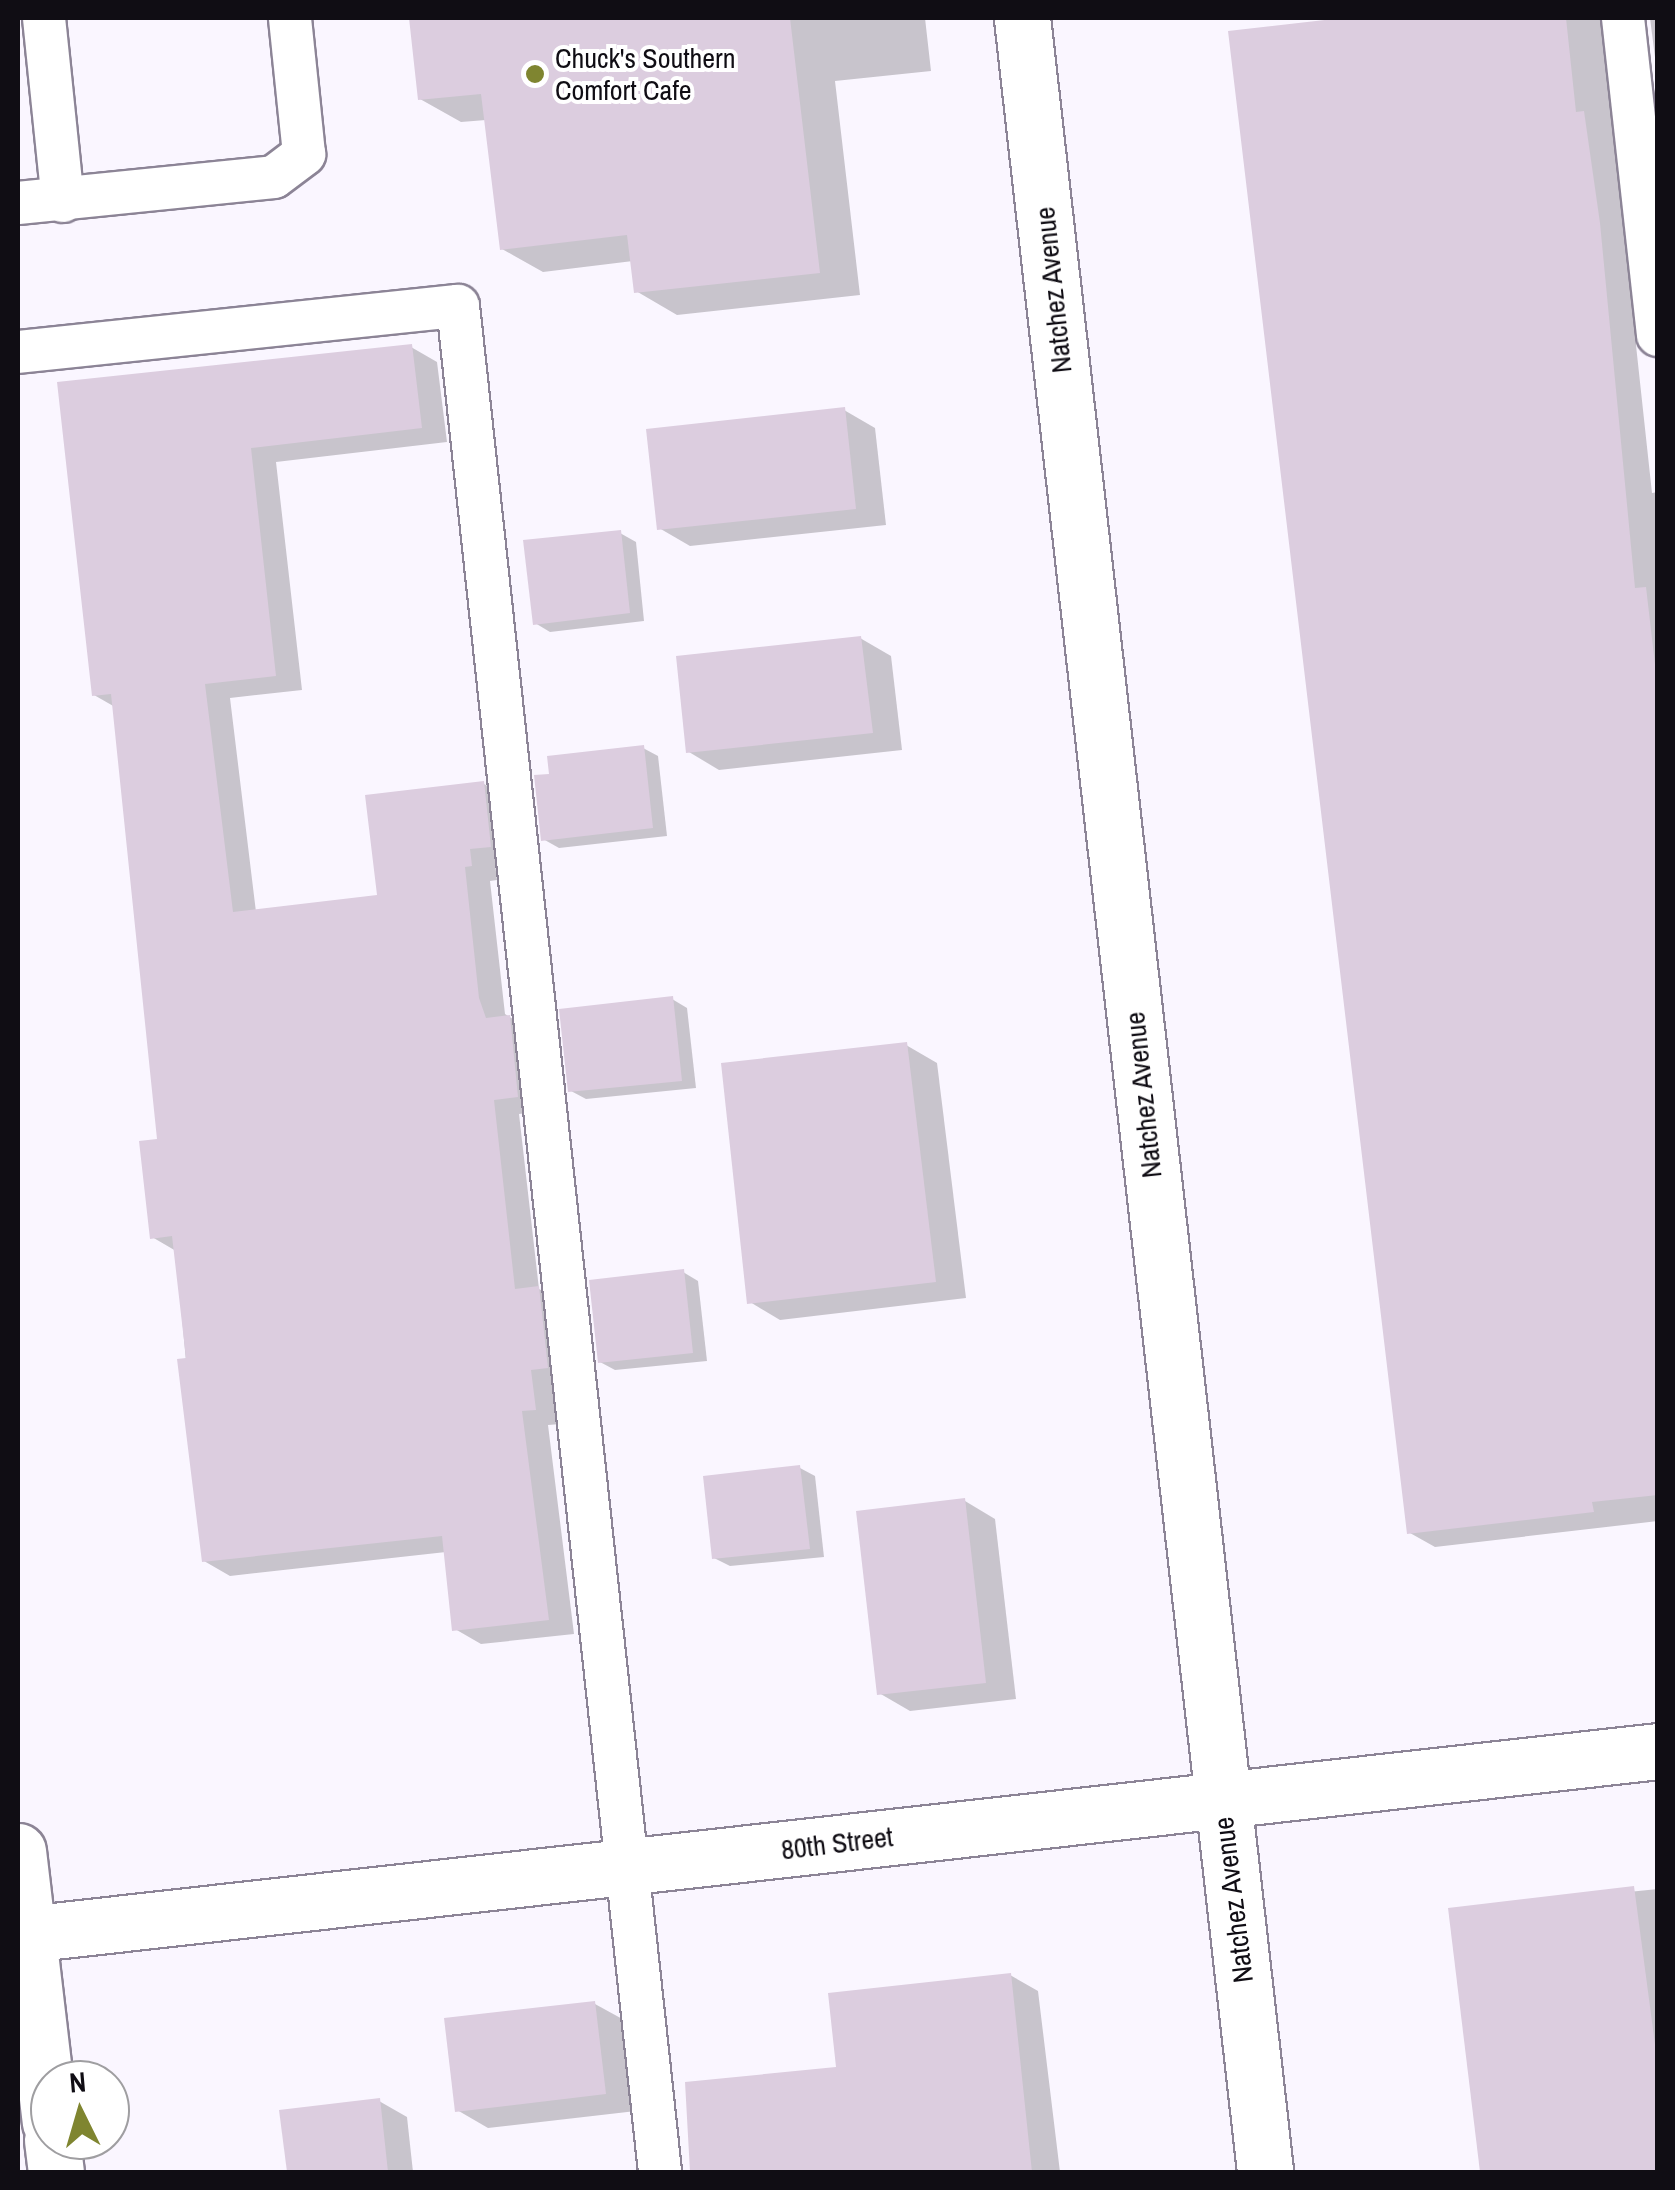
<!DOCTYPE html>
<html>
<head>
<meta charset="utf-8">
<style>
  body { margin:0 }
  #map { position:relative; width:1675px; height:2190px; overflow:hidden; background:#faf6ff; font-family:"Archivo Narrow",sans-serif }
  div>[style] { position:absolute }
  .shadow>* { inset:0; background:#0003 }
  .building>* { inset:0; background:#dccddf }
  .roads { filter:drop-shadow(2px 0 #8c8496) drop-shadow(-2px 0 #8c8496) drop-shadow(0 2px #8c8496) drop-shadow(0 -2px #8c8496) }
  .service>* { height:42px; margin:-21px; padding:0 21px; transform-origin:21px; border-radius:21px; background:#fff }
  .minor>* { height:55px; margin:-27.5px; padding:0 27.5px; transform-origin:27.5px; border-radius:27.5px; background:#fff }
  .dots>* { width:28px; height:28px; translate:-50% -50%; box-sizing:border-box; border:5px solid #fff; border-radius:50% }
  span { translate:-50% -50%; white-space:nowrap; text-align:center; line-height:1.15; -webkit-text-stroke:8px #fff; paint-order:stroke }
  .poi-label { font-size:28px; color:#100d14 }
  .left { translate:0 -50%; text-align:left }
  .street-label { font-size:28px; color:#100d14 }
  .frame { position:absolute; inset:0; border:20px solid #100d14; pointer-events:none }
  .north { position:absolute; left:30px; top:2060px; width:100px; height:100px; box-sizing:border-box; background:#fff; border:2px solid #9f9ea1; border-radius:50%; rotate:355deg; font-size:28px; font-weight:700; line-height:40px; text-align:center; color:#100d14 }
  .north::after { content:''; display:block; margin:auto; width:35px; height:45px; background:#7f8530; clip-path:polygon(50% 0,100% 100%,50% 72%,0 100%) }
</style>
</head>
<body>
<div id="map">
  <div class="shadow">
    <i style="clip-path:polygon(411px 18px,925px 18px,931px 71px,835px 81px,860px 295px,677px 315px,636px 291px,633px 261px,543px 272px,502px 249px,486px 120px,461px 122px,420px 99px)"></i>
    <i style="clip-path:polygon(1334px 18px,1630px 18px,1643px 223px,1623px 225px,1652px 493px,1658px 492px,1658px 1521px,1435px 1547px,1410px 1533px)"></i>
    <i style="clip-path:polygon(1650px 18px,1658px 18px,1658px 81px)"></i>
    <i style="clip-path:polygon(411px 347px,437px 362px,447px 442px,276px 462px,302px 690px,230px 698px,256px 912px,379px 897px,484px 784px,510px 799px,517px 860px,495px 863px,497px 880px,490px 881px,505px 1014px,535px 1033px,544px 1111px,519px 1114px,539px 1289px,564px 1303px,561px 1424px,548px 1425px,574px 1634px,481px 1644px,455px 1629px,446px 1552px,230px 1576px,204px 1561px,176px 1251px,152px 1237px,160px 1142px,115px 707px,94px 695px,59px 384px)"></i>
    <i style="clip-path:polygon(844px 410px,875px 428px,886px 525px,690px 546px,659px 528px)"></i>
    <i style="clip-path:polygon(620px 533px,636px 542px,644px 621px,550px 632px,535px 623px)"></i>
    <i style="clip-path:polygon(860px 638px,891px 656px,902px 750px,719px 770px,689px 752px)"></i>
    <i style="clip-path:polygon(643px 748px,658px 756px,667px 836px,559px 848px,543px 839px)"></i>
    <i style="clip-path:polygon(672px 999px,687px 1008px,696px 1088px,586px 1099px,571px 1091px)"></i>
    <i style="clip-path:polygon(906px 1045px,937px 1063px,966px 1298px,780px 1320px,750px 1302px)"></i>
    <i style="clip-path:polygon(683px 1272px,698px 1281px,707px 1361px,615px 1370px,600px 1362px)"></i>
    <i style="clip-path:polygon(800px 1468px,815px 1476px,824px 1557px,730px 1566px,714px 1558px)"></i>
    <i style="clip-path:polygon(965px 1501px,995px 1519px,1016px 1699px,910px 1711px,879px 1693px)"></i>
    <i style="clip-path:polygon(1658px 1889px,1658px 2172px,1481px 2172px,1451px 1910px)"></i>
    <i style="clip-path:polygon(1010px 1975px,1038px 1991px,1060px 2172px,706px 2172px,696px 2084px,839px 2069px)"></i>
    <i style="clip-path:polygon(595px 2004px,626px 2021px,636px 2111px,488px 2128px,457px 2110px)"></i>
    <i style="clip-path:polygon(379px 2101px,407px 2117px,413px 2172px,290px 2172px,282px 2112px)"></i>
  </div>
  <div class="building">
    <i style="clip-path:polygon(409px 18px,790px 18px,820px 273px,634px 293px,627px 235px,500px 250px,481px 94px,418px 100px)"></i>
    <i style="clip-path:polygon(1342px 18px,1566px 18px,1576px 112px,1584px 111px,1600px 223px,1635px 588px,1646px 587px,1658px 690px,1658px 1495px,1592px 1502px,1594px 1512px,1407px 1534px,1228px 31px)"></i>
    <i style="clip-path:polygon(412px 344px,422px 428px,251px 448px,276px 676px,205px 684px,233px 912px,377px 895px,365px 795px,484px 781px,491px 847px,470px 849px,472px 866px,465px 867px,479px 998px,486px 1018px,510px 1015px,518px 1097px,494px 1100px,515px 1289px,539px 1286px,548px 1368px,531px 1370px,536px 1410px,522px 1411px,549px 1620px,452px 1631px,442px 1536px,202px 1562px,177px 1359px,186px 1358px,172px 1236px,150px 1239px,139px 1141px,157px 1139px,111px 694px,92px 696px,57px 382px)"></i>
    <i style="clip-path:polygon(845px 407px,856px 509px,657px 530px,646px 429px)"></i>
    <i style="clip-path:polygon(621px 530px,630px 613px,533px 625px,523px 540px)"></i>
    <i style="clip-path:polygon(861px 636px,873px 733px,686px 753px,676px 656px)"></i>
    <i style="clip-path:polygon(644px 745px,653px 828px,541px 841px,534px 775px,549px 774px,547px 756px)"></i>
    <i style="clip-path:polygon(673px 996px,682px 1081px,568px 1092px,559px 1009px)"></i>
    <i style="clip-path:polygon(907px 1042px,936px 1282px,747px 1304px,721px 1063px)"></i>
    <i style="clip-path:polygon(684px 1269px,693px 1353px,598px 1363px,589px 1280px)"></i>
    <i style="clip-path:polygon(800px 1465px,810px 1549px,712px 1559px,703px 1476px)"></i>
    <i style="clip-path:polygon(965px 1498px,986px 1683px,877px 1695px,856px 1511px)"></i>
    <i style="clip-path:polygon(1634px 1886px,1658px 2067px,1658px 2172px,1480px 2172px,1448px 1908px)"></i>
    <i style="clip-path:polygon(1011px 1973px,1032px 2172px,690px 2172px,685px 2082px,836px 2067px,828px 1993px)"></i>
    <i style="clip-path:polygon(595px 2001px,606px 2094px,455px 2112px,444px 2018px)"></i>
    <i style="clip-path:polygon(380px 2098px,388px 2172px,287px 2172px,279px 2110px)"></i>
  </div>
  <div class="roads">
    <div class="service">
      <i style="left:44px;top:18px;width:184px;rotate:84.1deg"></i>
      <i style="left:1623px;top:18px;width:319px;rotate:83.7deg"></i>
      <i style="left:18px;top:203px;width:257px;rotate:-5.8deg"></i>
      <i style="left:274px;top:177px;width:38px;rotate:-37deg"></i>
      <i style="left:304px;top:154px;width:137px;rotate:-95.9deg"></i>
      <i style="left:18px;top:352px;width:442px;rotate:-6deg"></i>
      <i style="left:458px;top:306px;width:1877px;rotate:83.82deg"></i>
    </div>
    <div class="minor">
      <i style="left:1022px;top:18px;width:2168px;rotate:83.56deg"></i>
      <i style="left:18px;top:1851px;width:273px;rotate:83.3deg"></i>
      <i style="left:18px;top:1935px;width:1650px;rotate:-6.4deg"></i>
      <i style="left:52px;top:2140px;width:32px;rotate:83deg"></i>
    </div>
  </div>
  <div class="dots">
    <i style="left:535px;top:74px;background:#7f8530"></i>
  </div>
  <div class="poi-label">
    <span class="left" style="left:555px;top:74px">Chuck's Southern<br>Comfort Cafe</span>
  </div>
  <div class="street-label">
    <span style="left:1053px;top:290px;rotate:-96deg">Natchez Avenue</span>
    <span style="left:1143px;top:1095px;rotate:-96deg">Natchez Avenue</span>
    <span style="left:837px;top:1843px;rotate:-7deg">80th Street</span>
    <span style="left:1233px;top:1900px;rotate:-97deg">Natchez Avenue</span>
  </div>
  <div class="frame"></div>
  <div class="north">N</div>
</div>
</body>
</html>
